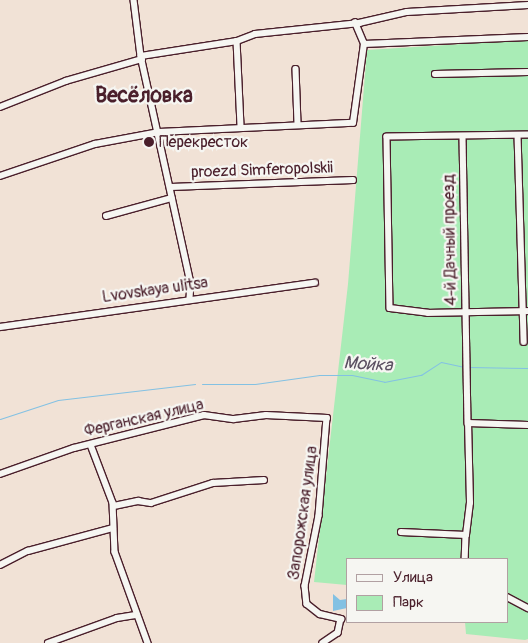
<!DOCTYPE html>
<html>
<head>
<meta charset="utf-8">
<style>
  body { margin:0 }
  #map { position:relative; width:528px; height:643px; overflow:hidden; background:#f1e2d6; font-family:Pangolin,sans-serif }
  div>[style] { position:absolute }
  .green>* { inset:0; background:#a9ecb6 }
  .water>* { inset:0; background:#83c1e3 }
  .stream>* { height:1px; margin:-0.5px; padding:0 0.5px; transform-origin:0.5px; border-radius:0.5px; background:#83c1e3 }
  .roads { filter:drop-shadow(1px 0 #4a1f2b) drop-shadow(-1px 0 #4a1f2b) drop-shadow(0 1px #4a1f2b) drop-shadow(0 -1px #4a1f2b) }
  .minor>* { height:5.5px; margin:-2.75px; padding:0 2.75px; transform-origin:2.75px; border-radius:2.75px; background:#f6f6f2 }
  .dots>* { width:14px; height:14px; translate:-50% -50%; box-sizing:border-box; border:2px solid #f6f6f2; border-radius:50% }
  span { translate:-50% -50%; white-space:nowrap; text-align:center; line-height:1.15; -webkit-text-stroke:4.5px #f6f6f2; paint-order:stroke }
  .poi-label { font-size:16px; color:#4a1f2b }
  .left { translate:0 -50%; text-align:left }
  .street-label { font-size:16px; color:#4a1f2b }
  .water-label { font-size:18px; color:#5b5062; font-style:italic }
  .district-label { font-size:21px; color:#4a1f2b; font-weight:700 }
  .legend { position:absolute; left:346px; top:558px; width:162px; height:65px; box-sizing:border-box; background:#f6f6f2; border:1px solid #b1a0a2; margin:0; padding:6px 9px; list-style:none; font-size:15px; color:#4a1f2b }
  .legend li { display:flex; align-items:center; gap:10px; height:25px }
  .legend b { width:25px; border:1px solid #b1a0a2 }
</style>
</head>
<body>
<div id="map">
  <div class="green">
    <i style="clip-path:polygon(528px 40px,528px 639px,525px 640px,466px 634px,465px 622px,507px 622px,507px 559px,347px 559px,347px 585px,314px 582px,348px 284px,367px 50px)"></i>
  </div>
  <div class="water">
    <i style="clip-path:polygon(333px 594px,340px 600px,347px 599px,347px 608px,333px 611px)"></i>
  </div>
  <div class="stream">
    <i style="left:469px;top:367px;width:59px;rotate:1deg"></i>
    <i style="left:202px;top:384px;width:53px"></i>
    <i style="left:255px;top:384px;width:65px;rotate:-8deg"></i>
    <i style="left:319px;top:375px;width:33px"></i>
    <i style="left:352px;top:375px;width:33px;rotate:12deg"></i>
    <i style="left:384px;top:382px;width:38px;rotate:-11deg"></i>
    <i style="left:421px;top:375px;width:24px;rotate:-33deg"></i>
    <i style="left:441px;top:362px;width:25px;rotate:12deg"></i>
    <i style="left:0;top:419px;width:61px;rotate:-18.1deg"></i>
    <i style="left:58px;top:400px;width:138px;rotate:-6.7deg"></i>
  </div>
  <div class="roads">
    <div class="minor">
      <i style="left:134px;top:0;width:56px;rotate:82.9deg"></i>
      <i style="left:141px;top:56px;width:233px;rotate:77.6deg"></i>
      <i style="left:191px;top:284px;width:16px;rotate:94deg"></i>
      <i style="left:237px;top:41px;width:86px;rotate:87.3deg"></i>
      <i style="left:364px;top:44px;width:164px;rotate:-2.4deg"></i>
      <i style="left:141px;top:56px;width:97px;rotate:-8.9deg"></i>
      <i style="left:237px;top:41px;width:19px;rotate:-21deg"></i>
      <i style="left:255px;top:34px;width:105px;rotate:-6deg"></i>
      <i style="left:359px;top:23px;width:49px;rotate:-12.9deg"></i>
      <i style="left:407px;top:12px;width:121px;rotate:-3.3deg"></i>
      <i style="left:296px;top:69px;width:55px;rotate:87.9deg"></i>
      <i style="left:435px;top:74px;width:93px;rotate:-1.2deg"></i>
      <i style="left:0;top:107px;width:71px;rotate:-21.5deg"></i>
      <i style="left:66px;top:81px;width:79px;rotate:-16.1deg"></i>
      <i style="left:518px;top:135px;width:207px;rotate:88.3deg"></i>
      <i style="left:528px;top:135px;width:141px;rotate:179.2deg"></i>
      <i style="left:387px;top:137px;width:171px;rotate:89deg"></i>
      <i style="left:390px;top:308px;width:38px;rotate:7deg"></i>
      <i style="left:428px;top:313px;width:100px;rotate:-1.1deg"></i>
      <i style="left:463px;top:137px;width:286px;rotate:89deg"></i>
      <i style="left:0;top:176px;width:100px;rotate:-18.6deg"></i>
      <i style="left:95px;top:144px;width:65px;rotate:-10.6deg"></i>
      <i style="left:159px;top:132px;width:194px;rotate:-2.7deg"></i>
      <i style="left:353px;top:123px;width:80px;rotate:-82.1deg"></i>
      <i style="left:364px;top:44px;width:23px;rotate:-113deg"></i>
      <i style="left:171px;top:187px;width:182px;rotate:-2.2deg"></i>
      <i style="left:106px;top:216px;width:68px;rotate:-15.3deg"></i>
      <i style="left:0;top:327px;width:318px;rotate:-8deg"></i>
      <i style="left:91px;top:445px;width:62px;rotate:69.2deg"></i>
      <i style="left:113px;top:503px;width:49px;rotate:87.7deg"></i>
      <i style="left:115px;top:552px;width:97px;rotate:70.1deg"></i>
      <i style="left:0;top:474px;width:78px;rotate:-19.4deg"></i>
      <i style="left:74px;top:448px;width:134px;rotate:-14.2deg"></i>
      <i style="left:204px;top:415px;width:30px;rotate:8deg"></i>
      <i style="left:234px;top:419px;width:32px;rotate:-7deg"></i>
      <i style="left:266px;top:415px;width:61px;rotate:2.8deg"></i>
      <i style="left:327px;top:418px;width:98px;rotate:94.7deg"></i>
      <i style="left:319px;top:516px;width:71px;rotate:101.3deg"></i>
      <i style="left:305px;top:586px;width:18px;rotate:84deg"></i>
      <i style="left:307px;top:604px;width:16px;rotate:38deg"></i>
      <i style="left:320px;top:614px;width:22px;rotate:13deg"></i>
      <i style="left:341px;top:619px;width:14px;rotate:102deg"></i>
      <i style="left:338px;top:633px;width:18px;rotate:146deg"></i>
      <i style="left:114px;top:506px;width:25px;rotate:-12deg"></i>
      <i style="left:138px;top:501px;width:13px;rotate:9deg"></i>
      <i style="left:151px;top:503px;width:65px;rotate:-17.9deg"></i>
      <i style="left:213px;top:483px;width:51px;rotate:-3.4deg"></i>
      <i style="left:401px;top:532px;width:65px;rotate:2.6deg"></i>
      <i style="left:466px;top:535px;width:24px;rotate:92deg"></i>
      <i style="left:466px;top:535px;width:32px;rotate:-83deg"></i>
      <i style="left:470px;top:503px;width:80px;rotate:-91.4deg"></i>
      <i style="left:468px;top:423px;width:60px;rotate:1.9deg"></i>
      <i style="left:0;top:565px;width:31px;rotate:-27deg"></i>
      <i style="left:28px;top:551px;width:88px;rotate:-15.1deg"></i>
      <i style="left:507px;top:597px;width:24px;rotate:28deg"></i>
      <i style="left:48px;top:643px;width:73px;rotate:-19.9deg"></i>
      <i style="left:117px;top:618px;width:20px;rotate:-9deg"></i>
    </div>
  </div>
  <div class="dots">
    <i style="left:149px;top:142px;background:#4a1f2b"></i>
  </div>
  <div class="poi-label">
    <span class="left" style="left:159px;top:142px">Перекресток</span>
  </div>
  <div class="street-label">
    <span style="left:262px;top:170px;rotate:-2deg">proezd Simferopolskii</span>
    <span style="left:450px;top:240px;rotate:-91deg">4-й Дачный проезд</span>
    <span style="left:155px;top:290px;rotate:-8deg">Lvovskaya ulitsa</span>
    <span style="left:144px;top:418px;rotate:-13deg">Ферганская улица</span>
    <span style="left:303px;top:513px;rotate:-82deg">Запорожская улица</span>
  </div>
  <div class="water-label">
    <span style="left:368px;top:365px;rotate:3deg">Мойка</span>
  </div>
  <div class="district-label">
    <span style="left:144px;top:96px">Весёловка</span>
  </div>
  <ul class="legend">
  <li><b style="height:6px;background:#f6f6f2"></b>Улица</li>
  <li><b style="height:14px;background:#a9ecb6"></b>Парк</li>
  </ul>
</div>
</body>
</html>
